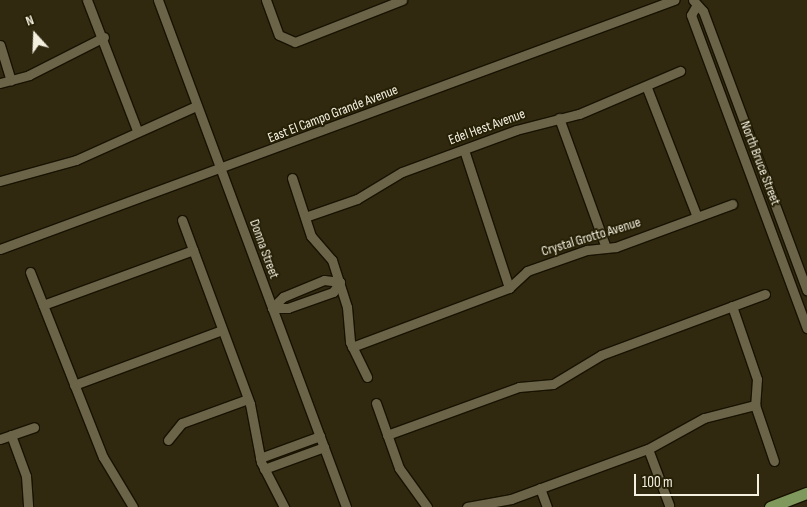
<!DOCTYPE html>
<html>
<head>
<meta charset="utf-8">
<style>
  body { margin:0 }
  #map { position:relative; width:807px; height:507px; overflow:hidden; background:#302910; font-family:"Sofia Sans Condensed",sans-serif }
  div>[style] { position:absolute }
  .roads { filter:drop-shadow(1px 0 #181200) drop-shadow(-1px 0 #181200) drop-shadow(0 1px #181200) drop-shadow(0 -1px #181200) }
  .minor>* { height:9px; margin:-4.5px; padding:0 4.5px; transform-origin:4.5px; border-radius:4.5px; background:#6b6449 }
  .major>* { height:11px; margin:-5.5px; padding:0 5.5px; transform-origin:5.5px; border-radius:5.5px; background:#7f985b }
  span { translate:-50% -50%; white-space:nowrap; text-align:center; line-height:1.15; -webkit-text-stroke:4px #262006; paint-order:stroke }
  .street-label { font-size:14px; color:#f4f0e0 }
  .north { position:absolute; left:10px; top:10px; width:50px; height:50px; -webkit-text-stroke:4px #262006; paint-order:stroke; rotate:340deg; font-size:14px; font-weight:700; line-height:20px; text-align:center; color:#f4f0e0 }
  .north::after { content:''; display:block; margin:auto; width:18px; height:22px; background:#f4f0e0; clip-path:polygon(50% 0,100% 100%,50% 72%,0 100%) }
  .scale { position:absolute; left:634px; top:474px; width:125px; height:22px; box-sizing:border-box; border:2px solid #f4f0e0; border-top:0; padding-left:6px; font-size:15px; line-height:18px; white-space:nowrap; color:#f4f0e0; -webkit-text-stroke:4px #262006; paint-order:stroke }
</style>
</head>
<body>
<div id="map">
  <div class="roads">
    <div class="minor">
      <i style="left:87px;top:0;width:139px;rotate:69deg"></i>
      <i style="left:158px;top:0;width:541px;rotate:69.65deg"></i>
      <i style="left:266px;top:0;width:37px;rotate:70deg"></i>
      <i style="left:279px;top:35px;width:17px;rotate:24deg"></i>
      <i style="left:295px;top:42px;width:115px;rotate:-21.4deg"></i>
      <i style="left:693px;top:0;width:15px;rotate:48deg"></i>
      <i style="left:703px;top:11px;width:298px;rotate:69.6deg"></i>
      <i style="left:695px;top:8px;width:8px;rotate:120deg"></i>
      <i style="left:691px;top:15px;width:334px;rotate:69.7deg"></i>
      <i style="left:0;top:45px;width:37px;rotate:73deg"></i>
      <i style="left:0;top:83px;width:30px;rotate:-15deg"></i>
      <i style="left:29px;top:75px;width:84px;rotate:-26.9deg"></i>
      <i style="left:647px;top:88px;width:138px;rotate:68.8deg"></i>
      <i style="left:559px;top:118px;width:138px;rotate:70.1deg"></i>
      <i style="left:464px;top:150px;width:145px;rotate:71.9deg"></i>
      <i style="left:292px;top:178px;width:61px;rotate:71.9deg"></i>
      <i style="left:311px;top:236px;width:32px;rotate:49deg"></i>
      <i style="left:332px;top:260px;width:49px;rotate:72.3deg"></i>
      <i style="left:347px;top:307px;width:35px;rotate:85deg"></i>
      <i style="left:350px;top:342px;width:39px;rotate:64deg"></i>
      <i style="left:0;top:181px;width:79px;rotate:-15.4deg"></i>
      <i style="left:76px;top:160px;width:132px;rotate:-24.2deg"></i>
      <i style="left:305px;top:217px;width:55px;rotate:-19.1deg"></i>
      <i style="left:357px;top:199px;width:52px;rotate:-31deg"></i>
      <i style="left:402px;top:172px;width:121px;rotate:-20.2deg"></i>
      <i style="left:516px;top:130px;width:65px;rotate:-14.3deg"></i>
      <i style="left:579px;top:114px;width:110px;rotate:-23.1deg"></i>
      <i style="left:182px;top:220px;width:196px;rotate:69.7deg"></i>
      <i style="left:250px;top:404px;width:59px;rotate:79.3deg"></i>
      <i style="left:261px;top:462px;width:51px;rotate:62.9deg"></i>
      <i style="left:0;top:249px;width:719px;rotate:-20.28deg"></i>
      <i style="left:30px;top:272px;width:199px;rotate:68.5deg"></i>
      <i style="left:103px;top:457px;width:58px;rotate:59deg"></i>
      <i style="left:324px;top:280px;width:16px;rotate:7deg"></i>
      <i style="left:340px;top:282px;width:12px;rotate:125deg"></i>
      <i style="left:333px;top:292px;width:48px;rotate:160.4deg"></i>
      <i style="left:288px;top:308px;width:16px;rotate:180deg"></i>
      <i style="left:272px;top:308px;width:16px;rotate:-45deg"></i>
      <i style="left:283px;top:297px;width:44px;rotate:-22.5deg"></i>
      <i style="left:43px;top:305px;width:160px;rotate:-20.1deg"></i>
      <i style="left:732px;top:306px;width:77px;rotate:71.1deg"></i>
      <i style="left:757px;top:379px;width:26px;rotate:94deg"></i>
      <i style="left:755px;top:405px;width:59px;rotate:71.3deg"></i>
      <i style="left:352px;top:347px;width:168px;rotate:-20.6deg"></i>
      <i style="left:509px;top:288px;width:25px;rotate:-43deg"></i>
      <i style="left:527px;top:271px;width:64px;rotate:-19.3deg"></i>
      <i style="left:587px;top:250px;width:29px;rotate:-6deg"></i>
      <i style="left:616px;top:247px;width:124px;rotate:-20.3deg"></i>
      <i style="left:74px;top:385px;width:158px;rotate:-20.4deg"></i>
      <i style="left:376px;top:403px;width:69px;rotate:70.5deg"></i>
      <i style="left:399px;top:468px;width:48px;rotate:54.3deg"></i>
      <i style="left:11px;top:435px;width:44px;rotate:69.9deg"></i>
      <i style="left:26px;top:476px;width:31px;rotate:86deg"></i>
      <i style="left:387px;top:435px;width:140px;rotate:-20deg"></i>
      <i style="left:519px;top:387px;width:34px;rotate:-5deg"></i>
      <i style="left:553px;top:384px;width:56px;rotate:-31.1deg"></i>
      <i style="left:601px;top:355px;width:175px;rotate:-20.4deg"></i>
      <i style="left:0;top:439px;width:36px;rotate:-19deg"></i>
      <i style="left:168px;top:440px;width:22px;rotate:-51deg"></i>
      <i style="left:182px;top:423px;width:70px;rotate:-20deg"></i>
      <i style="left:648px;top:449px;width:60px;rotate:69.4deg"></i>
      <i style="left:260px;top:458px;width:64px;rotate:-20.1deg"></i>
      <i style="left:264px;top:469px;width:64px;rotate:-20.1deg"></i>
      <i style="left:540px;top:488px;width:20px;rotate:70deg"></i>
      <i style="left:467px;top:507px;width:45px;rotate:-10.3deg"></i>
      <i style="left:511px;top:499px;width:146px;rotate:-20.1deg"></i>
      <i style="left:648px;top:449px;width:64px;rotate:-29deg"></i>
      <i style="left:704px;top:418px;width:53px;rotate:-14.3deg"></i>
    </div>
    <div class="major">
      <i style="left:770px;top:507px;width:40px;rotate:-21deg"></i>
    </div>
  </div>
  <div class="street-label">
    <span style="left:333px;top:114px;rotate:-21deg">East El Campo Grande Avenue</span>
    <span style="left:487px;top:127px;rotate:-20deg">Edel Hest Avenue</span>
    <span style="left:760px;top:163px;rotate:69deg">North Bruce Street</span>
    <span style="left:591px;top:237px;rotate:-17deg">Crystal Grotto Avenue</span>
    <span style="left:264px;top:249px;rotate:70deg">Donna Street</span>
  </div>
  <div class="north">N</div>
  <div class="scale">100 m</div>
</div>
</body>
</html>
